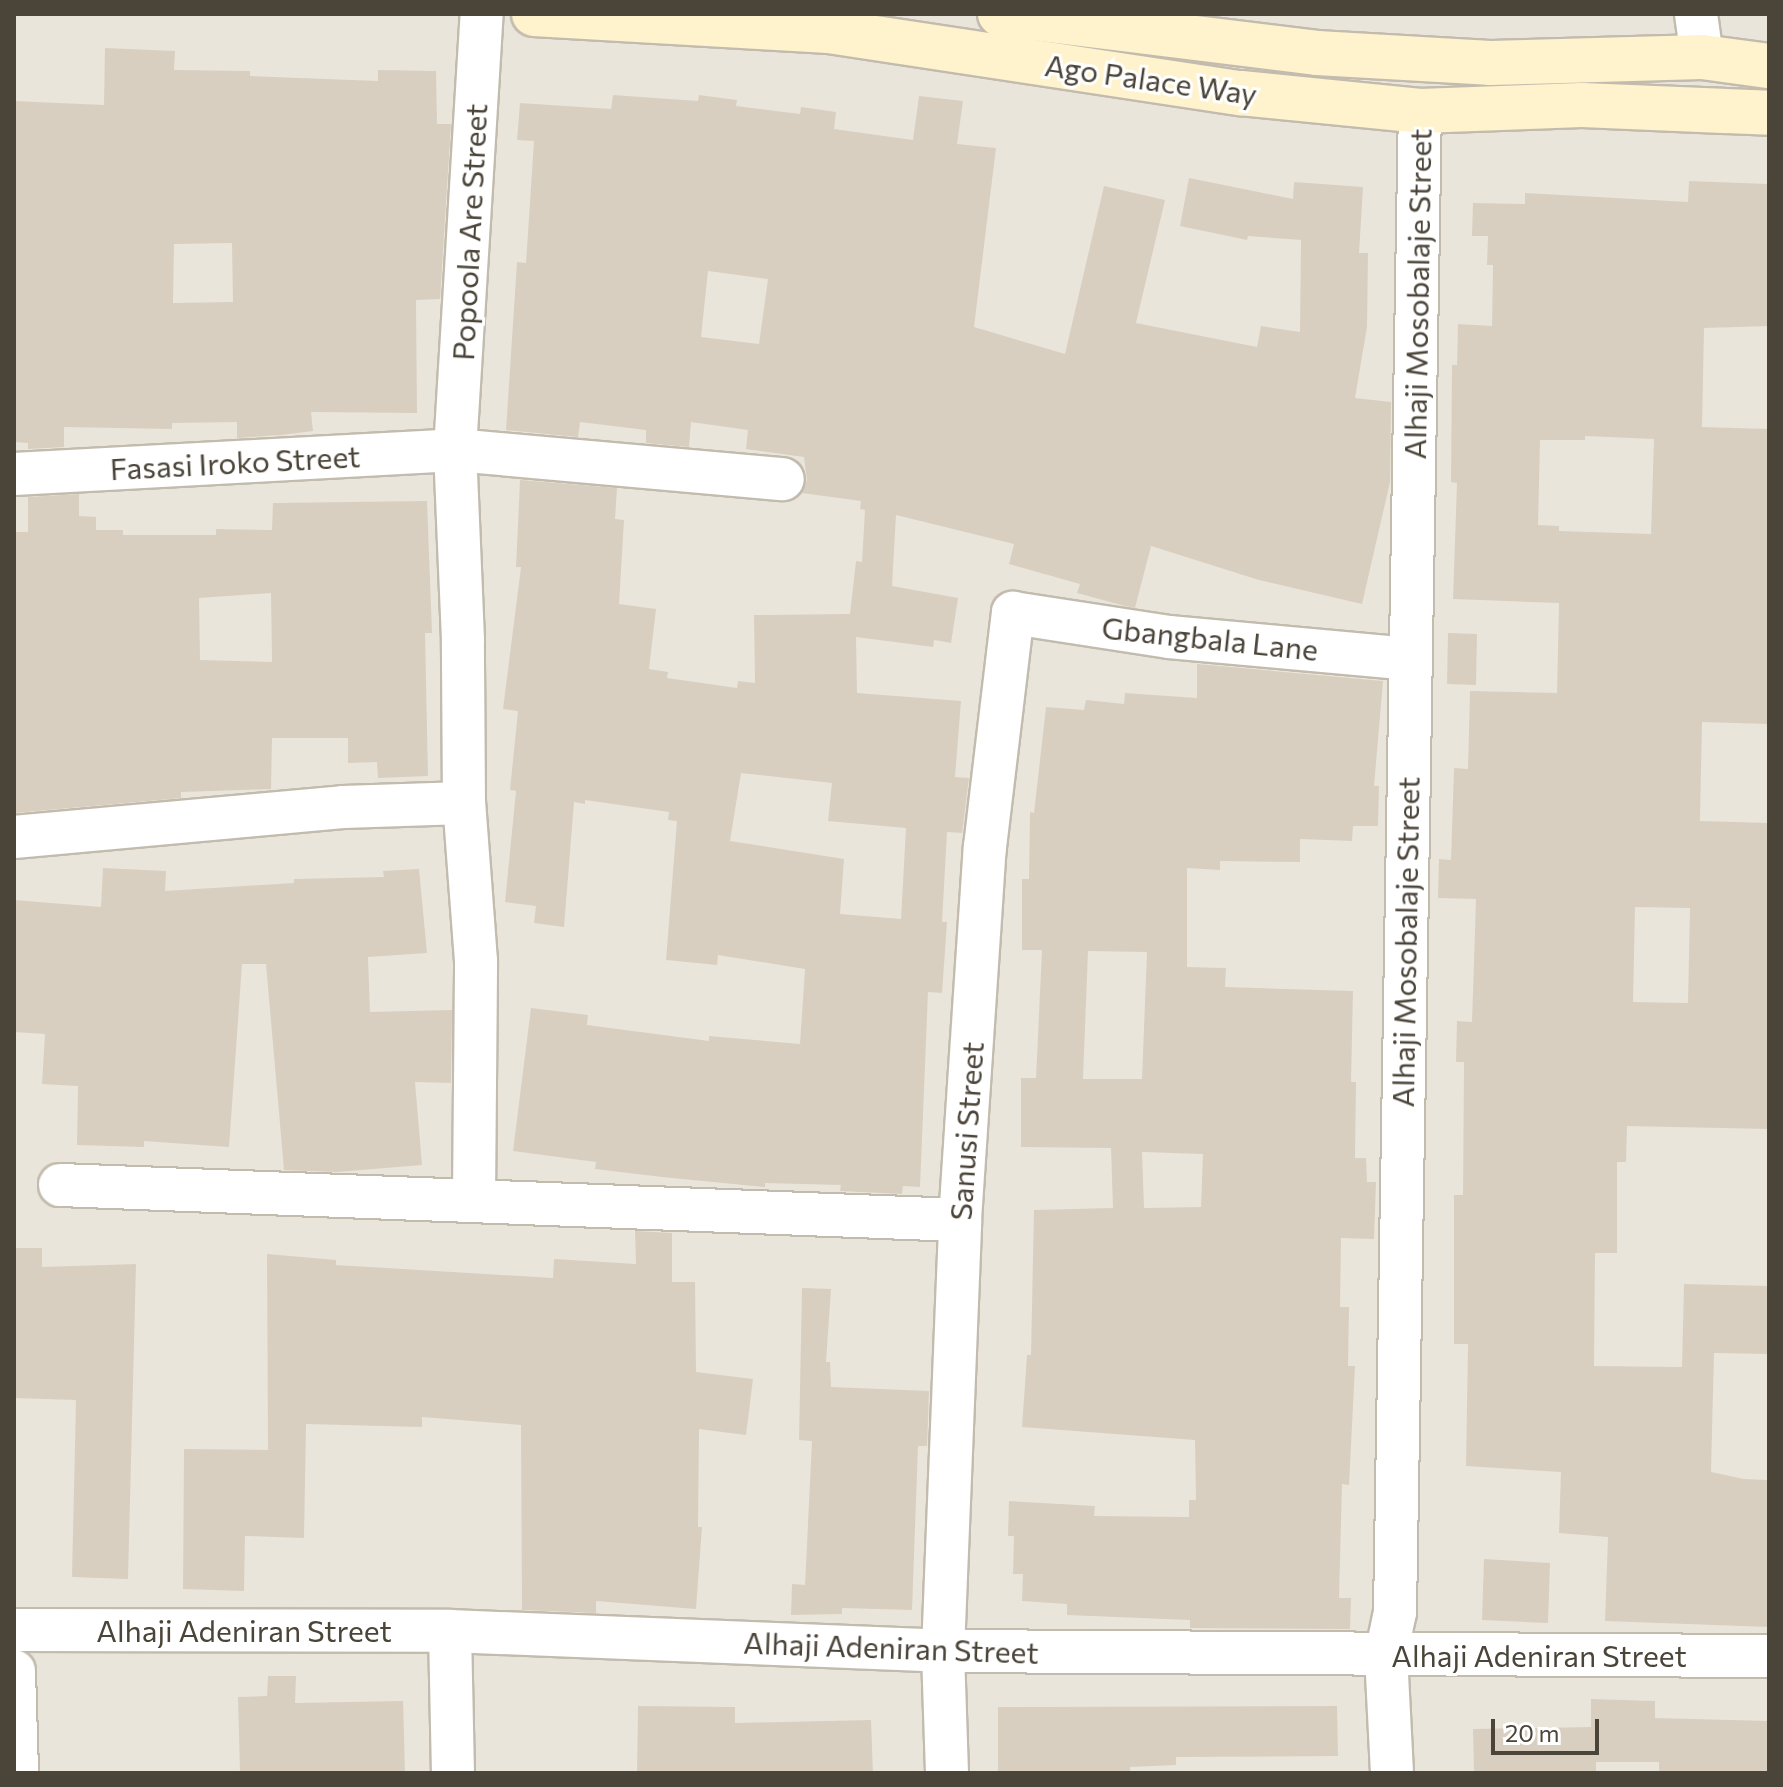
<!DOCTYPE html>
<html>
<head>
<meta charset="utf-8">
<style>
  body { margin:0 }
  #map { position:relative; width:1783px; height:1787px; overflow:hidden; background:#f6f3ec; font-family:Commissioner,sans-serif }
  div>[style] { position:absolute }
  .residential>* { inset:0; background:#eae5da }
  .building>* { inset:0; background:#d8cfc1 }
  .roads { filter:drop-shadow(2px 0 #c2bbae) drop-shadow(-2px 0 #c2bbae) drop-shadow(0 2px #c2bbae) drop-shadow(0 -2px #c2bbae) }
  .street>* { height:42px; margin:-21px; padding:0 21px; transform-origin:21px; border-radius:21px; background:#fff }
  .secondary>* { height:44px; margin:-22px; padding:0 22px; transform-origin:22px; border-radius:22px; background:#fff3cd }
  span { translate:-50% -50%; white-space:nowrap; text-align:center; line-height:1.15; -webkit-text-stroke:6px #fff; paint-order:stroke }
  .street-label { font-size:30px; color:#4b4439 }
  .frame { position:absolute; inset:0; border:16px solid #4b4439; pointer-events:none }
  .scale { position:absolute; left:1491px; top:1719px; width:108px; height:36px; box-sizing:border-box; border:4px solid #4b4439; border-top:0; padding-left:10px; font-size:24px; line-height:28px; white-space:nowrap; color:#4b4439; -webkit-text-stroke:6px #fff; paint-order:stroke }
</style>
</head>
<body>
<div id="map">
  <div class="residential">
    <i style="clip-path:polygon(14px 14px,1769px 14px,1769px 1773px,14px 1773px)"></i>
  </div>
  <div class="building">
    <i style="clip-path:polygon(evenodd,105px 48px,175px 51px,174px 70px,250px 71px,250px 76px,378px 81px,378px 70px,436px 71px,437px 124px,451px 124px,440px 299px,416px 300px,417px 413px,311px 412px,313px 431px,281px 435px,237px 438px,237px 422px,172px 423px,172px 429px,64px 427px,64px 447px,28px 449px,28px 443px,14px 442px,14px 101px,104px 105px,105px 48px,232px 243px,233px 302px,173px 303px,174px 244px,232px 243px)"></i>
    <i style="clip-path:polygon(evenodd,613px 95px,698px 101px,699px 95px,737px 100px,736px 106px,800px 114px,801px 107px,836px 112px,834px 129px,913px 140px,919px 96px,963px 101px,957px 144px,996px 148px,974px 327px,1065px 354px,1104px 186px,1165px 200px,1136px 323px,1257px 347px,1261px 326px,1300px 332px,1301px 240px,1248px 236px,1247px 240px,1180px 226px,1189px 178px,1293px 199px,1294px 182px,1363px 187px,1359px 253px,1368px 253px,1367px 327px,1355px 398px,1391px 402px,1390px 482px,1362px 604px,1259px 580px,1151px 546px,1135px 608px,1125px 606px,1077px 593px,1080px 584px,1009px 564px,1014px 544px,896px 515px,892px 586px,958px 598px,951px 643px,934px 640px,933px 647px,856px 637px,857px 693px,961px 701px,955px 777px,969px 778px,962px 833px,947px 832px,942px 922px,947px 922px,942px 993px,928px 992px,920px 1187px,903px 1186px,902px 1194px,840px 1191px,841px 1185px,765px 1183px,765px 1187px,662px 1177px,595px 1169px,596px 1162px,513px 1151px,531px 1008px,588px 1015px,587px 1025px,709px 1041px,709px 1036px,800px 1044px,805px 969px,718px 955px,717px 965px,666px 960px,677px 821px,668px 820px,669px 812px,585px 800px,585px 804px,574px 802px,564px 927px,534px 923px,536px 906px,505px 902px,516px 791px,510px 790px,518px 711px,503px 709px,521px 567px,516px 567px,520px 480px,617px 488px,615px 519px,624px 520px,619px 604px,656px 609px,649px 669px,668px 672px,667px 678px,737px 688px,738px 681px,755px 683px,754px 615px,850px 614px,856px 561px,862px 562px,865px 510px,860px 509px,861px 501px,802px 493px,807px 480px,804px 457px,746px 449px,748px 430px,691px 422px,689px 447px,646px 443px,646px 430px,580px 422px,578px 437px,506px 430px,517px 262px,526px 263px,534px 141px,517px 140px,520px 103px,611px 109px,613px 95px,708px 271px,768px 279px,759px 344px,701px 337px,708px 271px,613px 95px,741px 773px,832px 783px,828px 821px,906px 828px,901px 919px,840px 914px,844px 859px,730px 841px,741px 773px)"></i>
    <i style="clip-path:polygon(evenodd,1689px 181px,1769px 184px,1769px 326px,1704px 328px,1702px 427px,1769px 429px,1769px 724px,1702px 722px,1700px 821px,1769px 823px,1769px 1129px,1627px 1126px,1626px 1162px,1617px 1162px,1617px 1253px,1595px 1253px,1594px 1366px,1682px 1367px,1684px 1284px,1769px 1286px,1769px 1354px,1714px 1353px,1711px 1472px,1744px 1479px,1769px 1480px,1769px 1627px,1605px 1621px,1608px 1537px,1559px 1533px,1561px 1472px,1466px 1466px,1468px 1344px,1454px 1344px,1454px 1195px,1463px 1195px,1464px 1062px,1456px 1062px,1457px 1021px,1472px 1022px,1476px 899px,1438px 898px,1439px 859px,1451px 860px,1454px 768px,1468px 769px,1470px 691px,1557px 693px,1559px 603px,1453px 599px,1457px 483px,1451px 482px,1452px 365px,1457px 365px,1458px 324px,1492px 326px,1493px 265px,1487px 265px,1488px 236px,1472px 236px,1473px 203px,1525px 204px,1525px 193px,1688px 202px,1689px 181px,1585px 436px,1654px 439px,1651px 534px,1559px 531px,1559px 526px,1538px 525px,1540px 440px,1585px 440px,1585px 436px,1689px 181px,1635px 907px,1690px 908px,1688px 1003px,1633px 1002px,1635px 907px)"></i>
    <i style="clip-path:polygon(evenodd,79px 494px,79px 516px,96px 517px,96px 530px,123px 530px,123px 535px,216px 535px,216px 529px,272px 530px,273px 503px,427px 501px,432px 633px,425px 633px,428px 776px,378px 778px,377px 762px,348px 763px,348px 738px,272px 738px,271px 789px,181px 792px,181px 798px,14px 813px,14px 532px,28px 532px,28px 497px,79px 494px,271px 593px,272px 662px,200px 660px,199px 598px,271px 593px)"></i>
    <i style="clip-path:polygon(1448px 633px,1477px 634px,1476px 685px,1447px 684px)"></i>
    <i style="clip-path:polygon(evenodd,1197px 664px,1383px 681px,1374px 786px,1379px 786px,1378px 826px,1353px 826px,1352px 841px,1300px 839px,1300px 862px,1220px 861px,1220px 870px,1187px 868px,1187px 967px,1226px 968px,1225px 987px,1353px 991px,1351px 1082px,1356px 1082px,1355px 1158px,1366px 1158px,1367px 1182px,1376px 1182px,1374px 1239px,1341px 1238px,1340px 1307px,1349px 1307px,1348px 1366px,1355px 1366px,1349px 1485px,1342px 1484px,1339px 1598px,1351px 1598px,1350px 1629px,1190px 1628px,1190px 1620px,1067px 1615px,1067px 1604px,1022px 1601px,1023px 1574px,1013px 1574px,1014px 1536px,1008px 1536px,1009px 1501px,1095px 1506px,1094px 1516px,1189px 1517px,1189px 1500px,1196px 1500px,1195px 1440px,1022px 1427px,1027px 1355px,1031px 1355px,1034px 1210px,1113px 1208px,1111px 1148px,1021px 1147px,1021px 1078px,1036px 1078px,1042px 950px,1022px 950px,1022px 879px,1029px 879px,1030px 812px,1034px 813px,1046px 707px,1084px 710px,1086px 700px,1124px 704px,1125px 693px,1197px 698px,1197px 664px,1088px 951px,1147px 952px,1142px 1079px,1083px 1079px,1088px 951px,1197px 664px,1142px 1152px,1203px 1154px,1201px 1207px,1144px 1208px,1142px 1152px)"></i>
    <i style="clip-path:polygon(103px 868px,166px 871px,165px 891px,294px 883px,294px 879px,384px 877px,383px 871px,419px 869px,427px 953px,368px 957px,370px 1012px,452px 1010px,451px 1083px,415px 1082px,422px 1165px,337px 1172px,284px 1170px,266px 964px,242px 964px,229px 1147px,144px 1141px,144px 1147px,77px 1145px,78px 1086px,42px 1084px,45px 1034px,14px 1032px,14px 900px,101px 907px)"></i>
    <i style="clip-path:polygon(635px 1231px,672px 1233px,672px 1282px,695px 1282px,696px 1372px,753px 1379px,746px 1435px,699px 1429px,698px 1527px,702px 1527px,696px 1609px,596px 1601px,596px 1613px,522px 1610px,521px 1425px,422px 1417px,422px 1427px,306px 1424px,304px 1538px,245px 1536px,244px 1591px,183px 1589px,184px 1449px,268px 1450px,267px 1254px,336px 1260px,336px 1265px,553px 1278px,554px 1259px,636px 1264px)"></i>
    <i style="clip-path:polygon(14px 1248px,42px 1248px,42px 1267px,136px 1264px,128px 1579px,72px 1577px,76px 1400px,14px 1398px)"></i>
    <i style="clip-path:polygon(802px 1288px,831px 1289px,826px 1362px,830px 1362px,831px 1387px,929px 1391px,927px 1446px,918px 1446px,912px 1610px,842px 1608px,842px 1614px,791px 1615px,792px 1584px,805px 1585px,812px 1441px,799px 1440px)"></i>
    <i style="clip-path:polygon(1484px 1559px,1550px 1563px,1548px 1623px,1482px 1620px)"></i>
    <i style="clip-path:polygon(268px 1676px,296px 1676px,295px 1703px,403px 1701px,405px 1773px,240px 1773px,238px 1697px,267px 1696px)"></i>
    <i style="clip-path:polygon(1591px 1699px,1655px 1701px,1655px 1718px,1769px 1721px,1769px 1773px,1659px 1773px,1659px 1762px,1596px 1762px,1596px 1773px,1474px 1773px,1473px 1729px,1591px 1727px)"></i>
    <i style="clip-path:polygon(638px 1706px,735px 1707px,735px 1723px,871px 1720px,873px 1773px,637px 1773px)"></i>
    <i style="clip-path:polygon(1337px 1706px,1338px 1756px,1176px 1757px,1176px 1765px,1130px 1767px,1130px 1773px,998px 1773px,998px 1707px)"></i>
  </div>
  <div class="roads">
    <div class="street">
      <i style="left:1696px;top:14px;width:43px;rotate:82.1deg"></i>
      <i style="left:14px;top:474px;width:442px;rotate:-3.1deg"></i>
      <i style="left:455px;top:450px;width:329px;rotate:5.1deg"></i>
      <i style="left:14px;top:837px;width:330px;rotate:-5.2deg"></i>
      <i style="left:343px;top:807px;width:121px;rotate:-1.9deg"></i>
      <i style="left:60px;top:1185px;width:901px;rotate:2.23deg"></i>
      <i style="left:474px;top:1199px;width:238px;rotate:-89.5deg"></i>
      <i style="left:476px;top:961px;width:158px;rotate:-94.3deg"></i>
      <i style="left:464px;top:803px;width:163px;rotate:-90.4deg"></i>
      <i style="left:463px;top:640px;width:190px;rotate:-92.4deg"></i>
      <i style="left:455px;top:450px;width:437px;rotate:-86.5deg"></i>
      <i style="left:14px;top:1630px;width:436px;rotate:0.1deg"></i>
      <i style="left:450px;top:1631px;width:493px;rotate:2.3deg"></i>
      <i style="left:943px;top:1651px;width:826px;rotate:0.35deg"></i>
      <i style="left:450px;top:1631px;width:142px;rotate:88.8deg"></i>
      <i style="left:14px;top:1671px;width:102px;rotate:88.3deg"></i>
      <i style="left:947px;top:1773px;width:122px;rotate:-91.9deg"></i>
      <i style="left:943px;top:1651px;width:431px;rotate:-87.7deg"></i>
      <i style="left:960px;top:1220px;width:374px;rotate:-86.2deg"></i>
      <i style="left:985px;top:847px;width:236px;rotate:-83.2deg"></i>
      <i style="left:1013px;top:613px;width:158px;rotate:8.7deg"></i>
      <i style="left:1169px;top:637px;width:241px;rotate:5.2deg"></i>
      <i style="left:1392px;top:1773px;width:118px;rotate:-92.9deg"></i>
      <i style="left:1386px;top:1655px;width:44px;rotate:-78.2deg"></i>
      <i style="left:1395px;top:1612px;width:1501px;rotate:-89.05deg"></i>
    </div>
    <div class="secondary">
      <i style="left:534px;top:14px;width:295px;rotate:3.3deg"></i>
      <i style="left:829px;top:31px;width:417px;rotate:8.6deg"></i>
      <i style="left:1241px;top:93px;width:180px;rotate:5.7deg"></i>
      <i style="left:1420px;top:111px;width:162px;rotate:-2.1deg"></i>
      <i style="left:1582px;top:105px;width:187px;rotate:2.4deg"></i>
      <i style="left:1000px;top:14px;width:319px;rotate:7deg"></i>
      <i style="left:1317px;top:53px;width:174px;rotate:3.3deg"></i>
      <i style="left:1491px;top:63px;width:211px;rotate:-1.6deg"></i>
      <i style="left:1702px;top:57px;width:68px;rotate:7.7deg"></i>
    </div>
  </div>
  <div class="street-label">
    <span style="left:1151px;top:79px;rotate:8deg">Ago Palace Way</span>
    <span style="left:469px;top:232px;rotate:-87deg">Popoola Are Street</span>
    <span style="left:1417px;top:294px;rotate:-89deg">Alhaji Mosobalaje Street</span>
    <span style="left:235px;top:462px;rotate:-3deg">Fasasi Iroko Street</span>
    <span style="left:1210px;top:638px;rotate:6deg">Gbangbala Lane</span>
    <span style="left:1405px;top:942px;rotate:-89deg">Alhaji Mosobalaje Street</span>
    <span style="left:966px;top:1131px;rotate:-86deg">Sanusi Street</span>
    <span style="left:244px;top:1630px">Alhaji Adeniran Street</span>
    <span style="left:891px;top:1647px;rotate:2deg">Alhaji Adeniran Street</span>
    <span style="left:1539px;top:1655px">Alhaji Adeniran Street</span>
  </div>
  <div class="frame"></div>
  <div class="scale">20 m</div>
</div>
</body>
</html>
